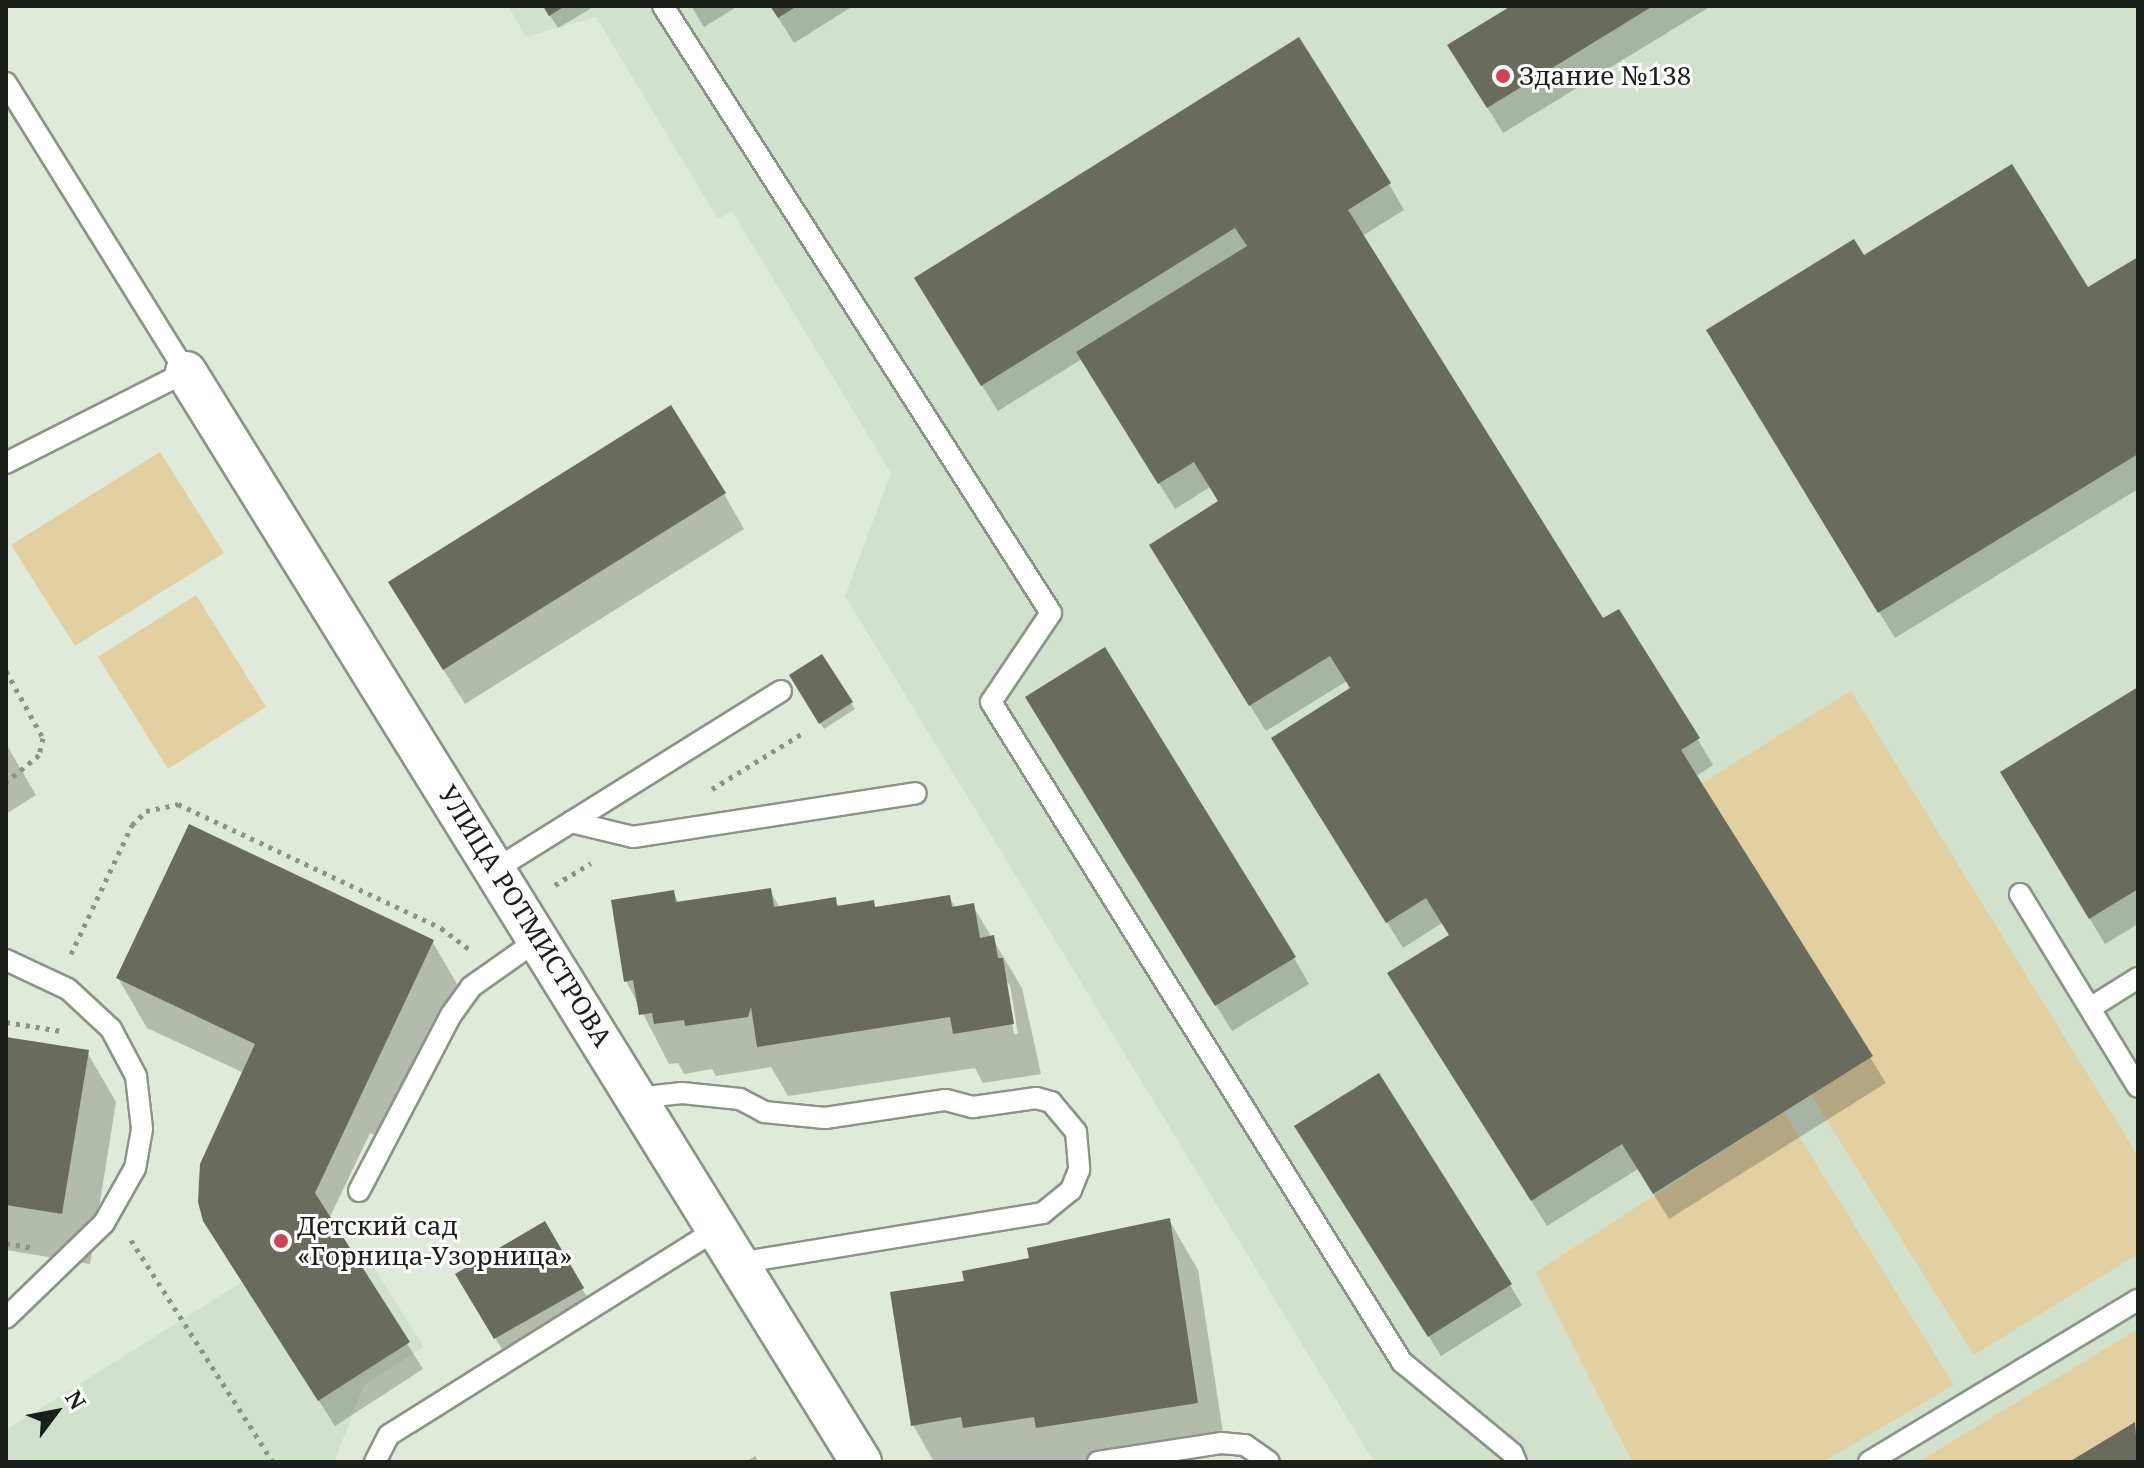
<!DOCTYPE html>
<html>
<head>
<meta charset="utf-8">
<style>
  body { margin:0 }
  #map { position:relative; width:2144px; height:1468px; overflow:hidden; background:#e0eadb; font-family:"Noto Serif",serif }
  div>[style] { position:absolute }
  .built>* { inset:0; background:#d2e1cc }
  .green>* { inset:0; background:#e2d0a2 }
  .shadow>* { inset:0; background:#0003 }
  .building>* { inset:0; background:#696b5c }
  .path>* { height:5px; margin-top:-2.5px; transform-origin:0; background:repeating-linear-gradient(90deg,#8c9489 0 4px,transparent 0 10px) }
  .roads { filter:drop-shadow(2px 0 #8b9587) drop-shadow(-2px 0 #8b9587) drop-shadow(0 2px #8b9587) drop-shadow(0 -2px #8b9587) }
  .service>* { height:20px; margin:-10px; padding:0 10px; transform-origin:10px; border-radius:10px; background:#fff }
  .minor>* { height:40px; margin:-20px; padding:0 20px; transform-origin:20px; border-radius:20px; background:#fff }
  .dots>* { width:22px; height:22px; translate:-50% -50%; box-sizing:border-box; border:4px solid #fff; border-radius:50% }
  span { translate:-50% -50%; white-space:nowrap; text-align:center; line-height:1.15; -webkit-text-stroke:6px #fff; paint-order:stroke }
  .poi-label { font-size:26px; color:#1b1f19 }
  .left { translate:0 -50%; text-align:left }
  .street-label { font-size:26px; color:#1b1f19 }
  .frame { position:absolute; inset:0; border:8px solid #1b1f19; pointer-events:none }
  .north { position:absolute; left:16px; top:1372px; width:80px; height:80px; -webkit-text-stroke:6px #fff; paint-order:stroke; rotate:58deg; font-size:22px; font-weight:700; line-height:32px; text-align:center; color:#1b1f19 }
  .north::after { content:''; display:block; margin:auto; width:28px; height:36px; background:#1b1f19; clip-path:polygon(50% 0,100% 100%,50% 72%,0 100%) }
</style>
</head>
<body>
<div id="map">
  <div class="built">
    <i style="clip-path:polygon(508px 6px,2138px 6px,2138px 1462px,1374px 1462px,845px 596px,891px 473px,732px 211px,718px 219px,596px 17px,526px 37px)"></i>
    <i style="clip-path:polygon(255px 1044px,315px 1193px,361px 1265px,369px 1260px,424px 1347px,364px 1385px,334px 1462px,6px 1462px,6px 1430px,242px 1282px,203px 1221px,197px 1180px,207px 1146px)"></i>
  </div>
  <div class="green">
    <i style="clip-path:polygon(160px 452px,224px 553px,75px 646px,11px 545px)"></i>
    <i style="clip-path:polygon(196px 595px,266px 707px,168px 769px,98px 657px)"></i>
    <i style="clip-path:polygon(1851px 691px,2138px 1156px,2138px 1254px,1974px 1355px,1811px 1095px,1872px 1056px,1702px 783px)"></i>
    <i style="clip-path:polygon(1784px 1112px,1954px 1385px,1823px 1462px,1632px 1462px,1536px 1272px)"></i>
    <i style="clip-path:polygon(2138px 1329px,2138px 1462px,1918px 1462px)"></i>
  </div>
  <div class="shadow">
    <i style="clip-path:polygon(544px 6px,595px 6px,558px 28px)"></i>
    <i style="clip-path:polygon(691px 6px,738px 6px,704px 27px)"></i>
    <i style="clip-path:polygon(771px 6px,853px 6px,794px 43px)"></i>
    <i style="clip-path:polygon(1514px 6px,1711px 6px,1503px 133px,1465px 71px)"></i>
    <i style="clip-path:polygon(1389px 184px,1404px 210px,1362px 236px,1603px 621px,1618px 612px,1698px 740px,1713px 765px,1695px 777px,1886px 1083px,1669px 1219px,1638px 1169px,1547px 1226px,1405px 1000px,1450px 936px,1442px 923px,1403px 948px,1288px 764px,1352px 690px,1347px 681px,1266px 731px,1166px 572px,1220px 503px,1210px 487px,1175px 509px,1082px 359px,998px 411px,931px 305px)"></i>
    <i style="clip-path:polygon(1863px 257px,2087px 290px,2138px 259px,2138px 489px,1895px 638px,1723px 357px)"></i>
    <i style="clip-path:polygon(724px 494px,744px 529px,465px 704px,411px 618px)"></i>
    <i style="clip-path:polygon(821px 657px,855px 709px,824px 729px,791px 676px)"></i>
    <i style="clip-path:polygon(2138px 689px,2138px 924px,2105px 944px,2017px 799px)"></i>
    <i style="clip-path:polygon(1042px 723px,1294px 958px,1309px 984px,1232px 1031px)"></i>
    <i style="clip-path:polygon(6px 744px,36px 795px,6px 814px)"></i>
    <i style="clip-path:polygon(evenodd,770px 890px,780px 908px,835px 900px,840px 908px,873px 903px,876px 909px,949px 897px,956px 908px,973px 906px,1022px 988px,1041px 1074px,983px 1083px,975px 1068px,788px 1096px,771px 1067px,716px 1076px,712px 1069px,684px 1074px,678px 1063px,669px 1064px,626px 981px,673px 892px,679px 904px,770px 890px,1005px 980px,1010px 985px,1018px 1034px,1014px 1034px,1005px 980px)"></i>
    <i style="clip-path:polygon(432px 941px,461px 991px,390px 1142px,370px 1133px,329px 1219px,423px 1369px,335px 1426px,221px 1247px,244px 1073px,147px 1028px,118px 978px)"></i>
    <i style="clip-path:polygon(6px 1039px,87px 1052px,116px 1102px,90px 1264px,6px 1250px)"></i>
    <i style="clip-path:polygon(1309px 1146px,1510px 1285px,1522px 1305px,1441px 1356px)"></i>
    <i style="clip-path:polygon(1169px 1220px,1198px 1270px,1226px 1452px,1164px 1462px,934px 1462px,913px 1425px,966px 1283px)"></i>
    <i style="clip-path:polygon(544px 1223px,590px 1302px,503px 1351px,458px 1275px)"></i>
    <i style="clip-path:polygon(2134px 1424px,2138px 1462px,2073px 1462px)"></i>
    <i style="clip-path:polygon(755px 1456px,759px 1462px,746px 1462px)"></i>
  </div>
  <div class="building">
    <i style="clip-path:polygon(543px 6px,565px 6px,549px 16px)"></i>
    <i style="clip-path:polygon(770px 6px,797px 6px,778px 18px)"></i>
    <i style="clip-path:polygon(1511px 6px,1653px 6px,1487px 108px,1447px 45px)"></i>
    <i style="clip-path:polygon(1299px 37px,1391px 183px,1348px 210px,1603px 618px,1619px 609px,1700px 738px,1681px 750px,1873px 1056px,1653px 1194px,1622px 1144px,1531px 1201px,1387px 973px,1449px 935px,1426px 898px,1386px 923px,1271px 738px,1350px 688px,1330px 656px,1249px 706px,1149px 545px,1218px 501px,1194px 462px,1158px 484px,1076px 352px,1247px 246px,1235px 228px,981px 386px,914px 278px)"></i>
    <i style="clip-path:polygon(2012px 164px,2088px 287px,2138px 257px,2138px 454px,1878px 613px,1706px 330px,1854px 239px,1864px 255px)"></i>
    <i style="clip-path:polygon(671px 405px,726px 493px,443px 670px,388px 582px)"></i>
    <i style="clip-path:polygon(1105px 647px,1296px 957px,1215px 1006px,1025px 697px)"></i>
    <i style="clip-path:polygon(822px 654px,853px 702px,819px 724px,789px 675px)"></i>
    <i style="clip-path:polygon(2138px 687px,2138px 889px,2089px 919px,2000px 772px)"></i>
    <i style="clip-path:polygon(189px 824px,434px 940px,315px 1193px,410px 1342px,318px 1401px,203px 1221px,198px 1202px,200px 1164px,255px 1044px,116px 978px)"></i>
    <i style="clip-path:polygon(771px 888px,774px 907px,836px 897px,837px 906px,874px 900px,875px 907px,950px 895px,952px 907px,974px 903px,980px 938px,994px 935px,998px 958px,1003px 958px,1014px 1024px,953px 1034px,950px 1017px,757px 1047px,751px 1007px,748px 1017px,685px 1026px,684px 1020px,654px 1024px,652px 1013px,639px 1015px,633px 980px,624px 982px,611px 900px,674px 890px,676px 902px)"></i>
    <i style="clip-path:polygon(6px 1037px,89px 1050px,62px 1214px,6px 1205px)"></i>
    <i style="clip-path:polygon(1379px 1073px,1512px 1284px,1428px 1337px,1294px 1126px)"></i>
    <i style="clip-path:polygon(1170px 1218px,1198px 1403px,1036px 1428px,1034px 1417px,963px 1428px,961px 1417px,911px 1426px,890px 1292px,964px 1281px,962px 1271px,1029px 1258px,1027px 1248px)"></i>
    <i style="clip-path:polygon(545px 1221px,584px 1288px,494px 1339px,455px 1274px)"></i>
    <i style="clip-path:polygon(2135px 1422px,2138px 1462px,2069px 1462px)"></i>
  </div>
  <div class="path">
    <i style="left:6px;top:671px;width:77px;rotate:61.1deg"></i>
    <i style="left:43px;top:738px;width:17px;rotate:103deg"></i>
    <i style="left:39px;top:755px;width:43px;rotate:140.7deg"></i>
    <i style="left:712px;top:789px;width:107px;rotate:-31.6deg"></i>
    <i style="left:555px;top:885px;width:42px;rotate:-31.4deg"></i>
    <i style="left:71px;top:954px;width:143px;rotate:-64.7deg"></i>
    <i style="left:132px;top:825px;width:20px;rotate:-45deg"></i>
    <i style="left:146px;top:811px;width:33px;rotate:-12deg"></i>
    <i style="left:178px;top:804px;width:291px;rotate:25.2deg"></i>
    <i style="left:441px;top:928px;width:35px;rotate:37deg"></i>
    <i style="left:6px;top:1022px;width:56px;rotate:9.3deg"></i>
    <i style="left:131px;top:1240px;width:264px;rotate:57.4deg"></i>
    <i style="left:6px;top:1243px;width:27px;rotate:10deg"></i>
  </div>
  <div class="roads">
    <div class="service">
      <i style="left:663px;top:6px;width:720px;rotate:57.41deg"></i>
      <i style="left:1051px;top:613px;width:107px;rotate:124deg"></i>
      <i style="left:991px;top:702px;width:778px;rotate:58.09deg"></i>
      <i style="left:1402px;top:1362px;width:143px;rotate:39.6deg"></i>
      <i style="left:1512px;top:1453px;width:10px;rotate:66deg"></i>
      <i style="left:6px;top:83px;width:340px;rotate:58.1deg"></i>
      <i style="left:186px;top:372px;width:202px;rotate:153.2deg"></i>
      <i style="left:571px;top:822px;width:64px;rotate:13.6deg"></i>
      <i style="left:633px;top:837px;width:286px;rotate:-8.8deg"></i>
      <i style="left:496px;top:869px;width:336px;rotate:-32deg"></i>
      <i style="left:2020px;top:894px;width:226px;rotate:58.6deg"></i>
      <i style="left:6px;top:960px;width:68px;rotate:25.1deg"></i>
      <i style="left:68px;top:989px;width:59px;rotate:42.9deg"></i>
      <i style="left:111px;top:1029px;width:53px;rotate:62deg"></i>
      <i style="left:136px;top:1076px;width:53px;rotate:83.5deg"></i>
      <i style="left:142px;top:1129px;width:40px;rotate:100deg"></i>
      <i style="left:135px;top:1168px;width:63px;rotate:119.4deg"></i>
      <i style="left:104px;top:1223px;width:136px;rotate:135.9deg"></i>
      <i style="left:2090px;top:1008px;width:57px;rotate:-32deg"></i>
      <i style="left:637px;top:1098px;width:45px;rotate:-6.3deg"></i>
      <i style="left:682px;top:1093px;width:58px;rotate:5.9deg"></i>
      <i style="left:740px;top:1099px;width:27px;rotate:28deg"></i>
      <i style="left:764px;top:1112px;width:61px;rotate:5.6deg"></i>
      <i style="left:825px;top:1118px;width:122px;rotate:-8.5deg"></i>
      <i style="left:946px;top:1100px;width:28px;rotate:15deg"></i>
      <i style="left:973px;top:1107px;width:64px;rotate:-8.1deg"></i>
      <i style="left:1036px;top:1098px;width:16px;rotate:15deg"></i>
      <i style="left:1051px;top:1102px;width:39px;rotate:50deg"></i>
      <i style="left:1076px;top:1132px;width:38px;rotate:85deg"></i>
      <i style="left:1079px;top:1170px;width:22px;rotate:112deg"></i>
      <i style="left:1071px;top:1190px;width:36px;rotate:141deg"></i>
      <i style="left:1043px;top:1213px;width:309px;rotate:170.7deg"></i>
      <i style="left:359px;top:1191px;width:199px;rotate:-62.4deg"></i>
      <i style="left:451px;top:1015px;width:34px;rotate:-54deg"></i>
      <i style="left:471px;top:987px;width:83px;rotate:-35.2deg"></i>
      <i style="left:375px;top:1462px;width:30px;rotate:-63deg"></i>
      <i style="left:389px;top:1435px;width:388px;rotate:-32.1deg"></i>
      <i style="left:1098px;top:1462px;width:124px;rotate:-8.8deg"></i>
      <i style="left:1221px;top:1443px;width:24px;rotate:5deg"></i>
      <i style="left:1245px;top:1445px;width:29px;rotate:35deg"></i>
      <i style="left:1869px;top:1462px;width:314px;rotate:-31.1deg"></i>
    </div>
    <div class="minor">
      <i style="left:186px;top:372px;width:1282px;rotate:58.23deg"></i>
    </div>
  </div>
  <div class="dots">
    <i style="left:1503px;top:76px;background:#d34252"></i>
    <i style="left:281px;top:1241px;background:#d34252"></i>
  </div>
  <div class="poi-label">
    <span class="left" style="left:1519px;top:76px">Здание №138</span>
    <span class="left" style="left:297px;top:1241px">Детский сад<br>«Горница-Узорница»</span>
  </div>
  <div class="street-label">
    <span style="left:525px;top:916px;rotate:58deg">УЛИЦА РОТМИСТРОВА</span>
  </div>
  <div class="frame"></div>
  <div class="north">N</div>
</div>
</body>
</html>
